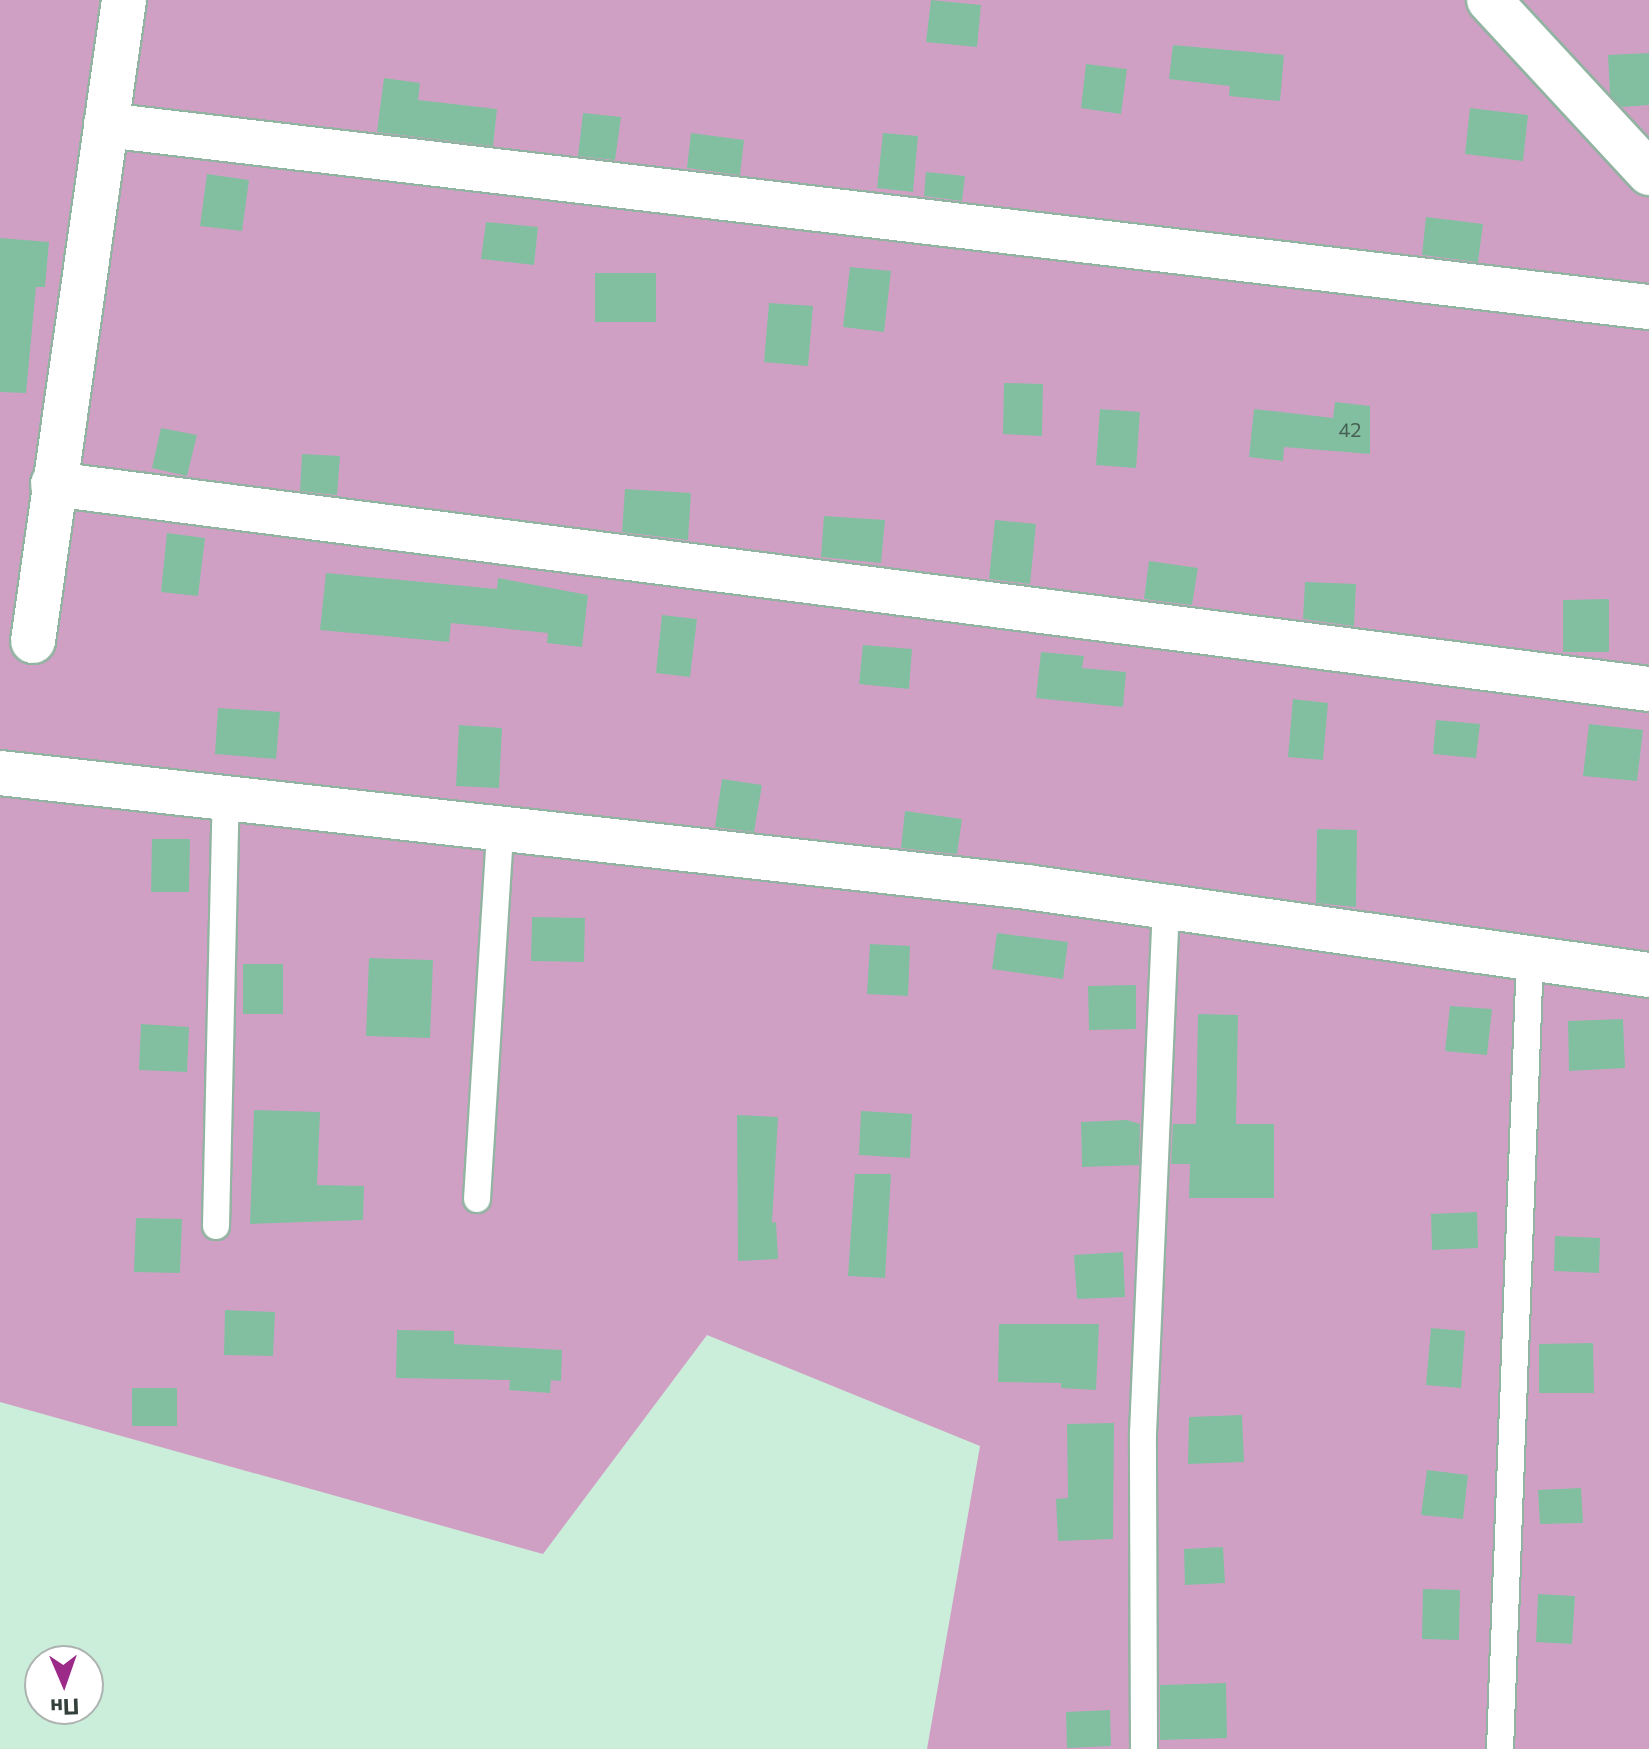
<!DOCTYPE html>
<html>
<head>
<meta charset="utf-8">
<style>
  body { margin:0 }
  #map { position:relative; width:1649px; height:1749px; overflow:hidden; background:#cbeedb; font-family:Commissioner,sans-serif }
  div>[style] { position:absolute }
  .green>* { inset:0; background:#d0a0c4 }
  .building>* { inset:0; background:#82bfa1 }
  .roads { filter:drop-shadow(2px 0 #92b3a2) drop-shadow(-2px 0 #92b3a2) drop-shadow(0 2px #92b3a2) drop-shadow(0 -2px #92b3a2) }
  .service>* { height:26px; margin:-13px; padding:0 13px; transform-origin:13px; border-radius:13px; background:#fff }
  .minor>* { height:44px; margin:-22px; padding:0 22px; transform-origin:22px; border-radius:22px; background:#fff }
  span { translate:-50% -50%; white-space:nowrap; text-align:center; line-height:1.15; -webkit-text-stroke:7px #fff; paint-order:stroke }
  .number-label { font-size:20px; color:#476054 }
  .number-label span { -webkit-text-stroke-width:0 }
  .north { position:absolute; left:24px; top:1645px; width:80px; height:80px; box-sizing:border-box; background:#fff; border:2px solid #adb3b0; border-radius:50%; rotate:178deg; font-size:22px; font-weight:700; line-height:32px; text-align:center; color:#33413a }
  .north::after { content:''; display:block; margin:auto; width:28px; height:36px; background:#9b2a88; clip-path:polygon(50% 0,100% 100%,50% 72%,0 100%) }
</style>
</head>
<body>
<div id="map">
  <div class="green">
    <i style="clip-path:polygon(0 0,1649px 0,1649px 1749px,927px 1749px,980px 1446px,707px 1335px,543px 1554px,0 1402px)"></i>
  </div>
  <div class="building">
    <i style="clip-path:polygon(931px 0,981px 5px,977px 47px,926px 42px)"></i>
    <i style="clip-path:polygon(1173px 45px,1284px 55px,1280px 101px,1229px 96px,1230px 86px,1169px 79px)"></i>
    <i style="clip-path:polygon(1649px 53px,1649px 105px,1622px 107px,1610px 95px,1608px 55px)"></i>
    <i style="clip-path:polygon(1086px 64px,1127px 69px,1121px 114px,1081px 108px)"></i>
    <i style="clip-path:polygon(384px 78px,420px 83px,418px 100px,497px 109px,493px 146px,377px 132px)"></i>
    <i style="clip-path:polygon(1470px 108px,1528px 115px,1523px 161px,1465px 154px)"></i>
    <i style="clip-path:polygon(583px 113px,621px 117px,615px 160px,578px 156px)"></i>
    <i style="clip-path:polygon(691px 133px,744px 140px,740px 175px,687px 168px)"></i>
    <i style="clip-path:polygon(883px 133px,918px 136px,913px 192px,877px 188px)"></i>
    <i style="clip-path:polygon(926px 172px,965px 176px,962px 201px,924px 196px)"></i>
    <i style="clip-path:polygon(207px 174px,249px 180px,242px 231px,200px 226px)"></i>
    <i style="clip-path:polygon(1426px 217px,1483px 224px,1478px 262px,1422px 255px)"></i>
    <i style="clip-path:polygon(486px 222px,538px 227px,534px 265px,481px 259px)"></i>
    <i style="clip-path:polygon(0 238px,49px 242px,45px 287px,36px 287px,26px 393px,0 392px)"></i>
    <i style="clip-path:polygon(850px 267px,891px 271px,884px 332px,843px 327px)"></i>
    <i style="clip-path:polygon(595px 273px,656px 273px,656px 322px,595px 322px)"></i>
    <i style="clip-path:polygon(769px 303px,813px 306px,808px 366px,764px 362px)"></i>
    <i style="clip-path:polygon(1004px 383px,1043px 384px,1042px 436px,1003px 434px)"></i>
    <i style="clip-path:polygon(1335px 402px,1370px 406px,1370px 454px,1284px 447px,1283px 461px,1249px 457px,1254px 409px,1333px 418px)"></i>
    <i style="clip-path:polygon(1100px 409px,1140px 412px,1136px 468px,1096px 465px)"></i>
    <i style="clip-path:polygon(161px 428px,197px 435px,187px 476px,152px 468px)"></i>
    <i style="clip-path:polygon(302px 454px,340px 456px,337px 495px,300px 491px)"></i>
    <i style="clip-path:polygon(625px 489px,691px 493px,688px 540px,622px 532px)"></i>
    <i style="clip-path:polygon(824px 516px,885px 520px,881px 563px,821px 557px)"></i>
    <i style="clip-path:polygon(995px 520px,1036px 524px,1030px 584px,989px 579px)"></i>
    <i style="clip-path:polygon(167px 533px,205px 538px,198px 596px,161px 592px)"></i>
    <i style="clip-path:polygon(1149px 561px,1198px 568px,1192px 605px,1144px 599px)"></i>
    <i style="clip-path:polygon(326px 573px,497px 589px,498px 578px,588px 595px,582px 647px,547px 643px,548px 633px,451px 623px,449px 642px,320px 630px)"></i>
    <i style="clip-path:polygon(1305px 582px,1356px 584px,1354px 626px,1303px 619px)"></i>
    <i style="clip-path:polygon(1609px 599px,1609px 652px,1563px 652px,1563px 600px)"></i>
    <i style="clip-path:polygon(662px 615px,697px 619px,690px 677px,656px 673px)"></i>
    <i style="clip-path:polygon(863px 645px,912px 649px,909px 689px,859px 684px)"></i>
    <i style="clip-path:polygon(1041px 652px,1084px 656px,1082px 668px,1126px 672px,1123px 707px,1036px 698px)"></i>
    <i style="clip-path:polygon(1293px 699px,1328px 703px,1323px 760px,1288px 757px)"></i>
    <i style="clip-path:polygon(218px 708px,280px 712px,276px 759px,215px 754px)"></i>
    <i style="clip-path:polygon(1436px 720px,1480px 724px,1476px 758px,1433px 754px)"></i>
    <i style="clip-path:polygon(1589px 724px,1643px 730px,1637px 781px,1583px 776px)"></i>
    <i style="clip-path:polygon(459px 725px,502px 728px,499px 788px,456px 786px)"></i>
    <i style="clip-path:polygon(722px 779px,762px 785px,754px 832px,715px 827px)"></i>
    <i style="clip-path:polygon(905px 811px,962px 819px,957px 854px,901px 848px)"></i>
    <i style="clip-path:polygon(1317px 829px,1357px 830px,1356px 907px,1316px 903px)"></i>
    <i style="clip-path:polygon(152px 839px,190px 839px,189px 892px,151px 892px)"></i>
    <i style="clip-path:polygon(532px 917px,585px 918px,584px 962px,531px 961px)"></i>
    <i style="clip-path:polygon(997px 933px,1068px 942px,1063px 979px,992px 969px)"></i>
    <i style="clip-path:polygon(870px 944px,910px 946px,908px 996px,867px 994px)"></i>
    <i style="clip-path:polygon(369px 958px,433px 960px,430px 1038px,366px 1036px)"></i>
    <i style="clip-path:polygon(243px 964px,283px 964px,283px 1014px,243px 1014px)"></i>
    <i style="clip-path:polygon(1136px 985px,1136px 1029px,1089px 1030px,1088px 986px)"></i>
    <i style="clip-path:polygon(1450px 1006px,1492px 1009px,1487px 1055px,1445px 1051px)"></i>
    <i style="clip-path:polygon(1198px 1014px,1238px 1015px,1236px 1124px,1274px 1124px,1274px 1198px,1189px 1198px,1190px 1164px,1171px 1164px,1173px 1124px,1196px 1124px)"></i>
    <i style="clip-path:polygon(1623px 1019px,1625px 1068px,1569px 1071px,1568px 1021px)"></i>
    <i style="clip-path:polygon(141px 1024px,189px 1027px,187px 1072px,139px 1070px)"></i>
    <i style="clip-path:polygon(254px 1110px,320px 1112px,317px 1185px,364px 1186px,363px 1220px,250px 1224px)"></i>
    <i style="clip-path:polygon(861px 1111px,912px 1114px,910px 1158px,859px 1155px)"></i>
    <i style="clip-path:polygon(737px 1115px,778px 1117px,772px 1223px,776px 1222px,778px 1259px,738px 1261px)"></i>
    <i style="clip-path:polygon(1127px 1120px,1140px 1124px,1139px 1165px,1082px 1167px,1081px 1122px)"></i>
    <i style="clip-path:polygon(855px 1174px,891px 1174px,885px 1278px,848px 1276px)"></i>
    <i style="clip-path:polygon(1477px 1212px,1478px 1248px,1432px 1250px,1431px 1214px)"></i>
    <i style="clip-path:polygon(136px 1218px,182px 1219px,180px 1273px,134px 1272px)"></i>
    <i style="clip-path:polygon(1555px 1236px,1600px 1238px,1599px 1273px,1554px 1271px)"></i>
    <i style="clip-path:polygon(1123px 1252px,1125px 1297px,1077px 1299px,1074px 1255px)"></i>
    <i style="clip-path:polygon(225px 1310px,275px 1312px,273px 1356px,224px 1355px)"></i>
    <i style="clip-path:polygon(999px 1324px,1099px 1324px,1096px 1390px,1061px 1388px,1061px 1383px,998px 1382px)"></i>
    <i style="clip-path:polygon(1431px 1328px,1465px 1331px,1461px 1388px,1426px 1385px)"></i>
    <i style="clip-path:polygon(397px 1330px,454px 1331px,454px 1344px,562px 1350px,561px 1381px,551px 1380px,550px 1393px,509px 1390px,510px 1380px,396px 1378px)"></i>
    <i style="clip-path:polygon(1593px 1343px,1594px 1393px,1539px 1393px,1539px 1344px)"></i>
    <i style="clip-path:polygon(132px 1388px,177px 1388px,177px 1426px,132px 1426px)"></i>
    <i style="clip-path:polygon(1242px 1415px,1244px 1462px,1188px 1464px,1189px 1417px)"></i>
    <i style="clip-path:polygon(1114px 1423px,1113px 1539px,1058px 1541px,1056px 1499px,1068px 1498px,1067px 1424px)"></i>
    <i style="clip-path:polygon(1427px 1470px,1468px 1475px,1463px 1519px,1421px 1515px)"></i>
    <i style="clip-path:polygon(1581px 1488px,1583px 1523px,1540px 1524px,1538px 1490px)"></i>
    <i style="clip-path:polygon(1223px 1547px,1225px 1583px,1185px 1585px,1184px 1549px)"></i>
    <i style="clip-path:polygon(1423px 1589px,1460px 1590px,1459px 1640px,1422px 1639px)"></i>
    <i style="clip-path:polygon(1538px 1594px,1575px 1596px,1572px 1644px,1536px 1642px)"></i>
    <i style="clip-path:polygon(1226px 1683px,1227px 1738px,1160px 1740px,1160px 1685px)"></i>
    <i style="clip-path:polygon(1110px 1710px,1111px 1746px,1067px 1748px,1066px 1712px)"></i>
  </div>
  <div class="roads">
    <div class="service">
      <i style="left:477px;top:1199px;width:369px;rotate:-86.4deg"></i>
      <i style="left:216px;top:1226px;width:426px;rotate:-88.7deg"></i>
      <i style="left:1144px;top:1749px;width:316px;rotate:-90.2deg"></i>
      <i style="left:1143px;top:1433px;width:527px;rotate:-87.5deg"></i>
      <i style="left:1500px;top:1749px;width:791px;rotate:-87.83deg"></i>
    </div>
    <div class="minor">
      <i style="left:1489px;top:0;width:236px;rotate:47.2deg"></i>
      <i style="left:106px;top:125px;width:1554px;rotate:6.73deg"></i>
      <i style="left:53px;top:484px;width:1609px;rotate:7.32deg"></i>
      <i style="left:33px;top:641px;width:647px;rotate:-81.92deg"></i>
      <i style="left:0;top:773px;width:1033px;rotate:6.33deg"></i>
      <i style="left:1027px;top:887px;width:628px;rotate:8.05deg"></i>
    </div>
  </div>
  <div class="number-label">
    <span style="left:1350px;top:429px">42</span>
  </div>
  <div class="north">Пн</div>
</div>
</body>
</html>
